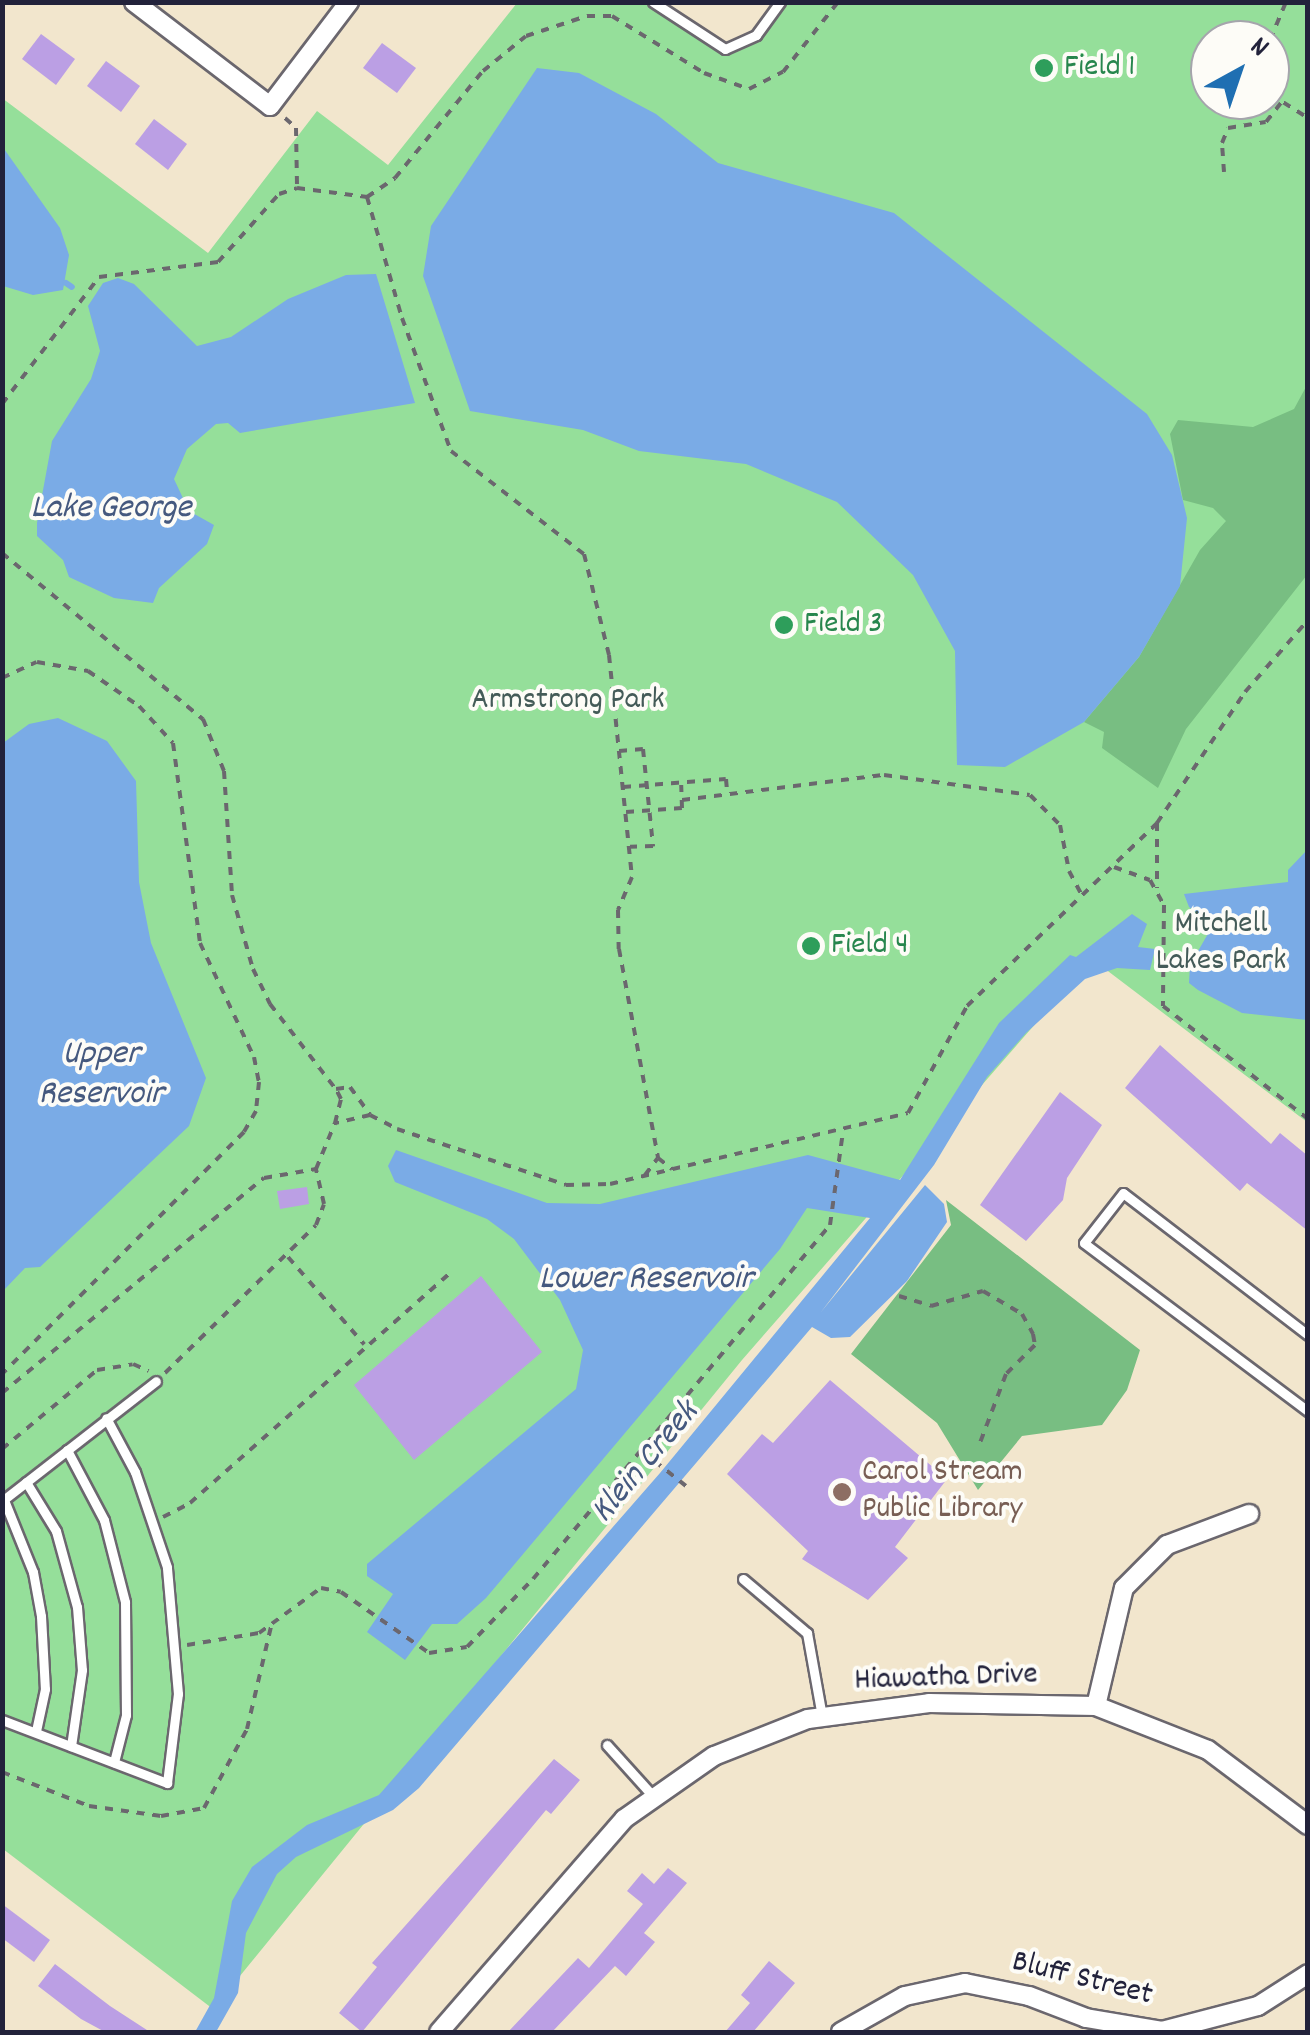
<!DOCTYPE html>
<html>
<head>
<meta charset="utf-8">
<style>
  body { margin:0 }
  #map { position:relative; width:1310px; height:2035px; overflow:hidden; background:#f2e6cd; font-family:Dekko,sans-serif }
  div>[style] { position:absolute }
  .green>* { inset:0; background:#95df9a }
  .forest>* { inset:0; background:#78be82 }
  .water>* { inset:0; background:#7aabe6 }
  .stream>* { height:6px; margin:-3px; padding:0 3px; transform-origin:3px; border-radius:3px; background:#7aabe6 }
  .building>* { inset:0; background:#bb9fe4 }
  .path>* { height:4px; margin-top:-2px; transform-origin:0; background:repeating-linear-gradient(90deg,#6b676e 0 8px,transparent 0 16px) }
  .roads { filter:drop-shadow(2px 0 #6b676e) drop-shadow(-2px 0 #6b676e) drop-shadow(0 2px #6b676e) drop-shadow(0 -2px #6b676e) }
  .service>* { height:9px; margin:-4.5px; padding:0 4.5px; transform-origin:4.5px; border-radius:4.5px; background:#fff }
  .minor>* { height:18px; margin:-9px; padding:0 9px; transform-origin:9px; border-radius:9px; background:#fff }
  .dots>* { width:28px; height:28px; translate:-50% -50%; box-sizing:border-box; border:5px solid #fdfcf7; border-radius:50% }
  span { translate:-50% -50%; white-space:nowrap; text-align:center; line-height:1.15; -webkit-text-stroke:8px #fdfcf7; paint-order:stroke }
  .leisure-label { font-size:32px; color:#27864d }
  .left { translate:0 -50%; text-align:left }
  .park-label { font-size:32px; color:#445b58 }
  .education-label { font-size:32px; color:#785e54 }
  .street-label { font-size:32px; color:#22223b }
  .water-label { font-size:35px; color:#45597f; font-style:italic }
  .frame { position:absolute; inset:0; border:5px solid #22223b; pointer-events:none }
  .north { position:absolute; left:1190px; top:20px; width:100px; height:100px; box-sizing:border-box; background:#fdfcf7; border:2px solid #a5a5ac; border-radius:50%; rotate:40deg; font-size:28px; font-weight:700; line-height:40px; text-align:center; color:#22223b }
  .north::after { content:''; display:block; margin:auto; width:35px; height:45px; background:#1f6fb2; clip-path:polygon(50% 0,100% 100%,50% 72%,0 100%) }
</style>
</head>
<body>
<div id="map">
  <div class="green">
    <i style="clip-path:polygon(evenodd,517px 3px,653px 3px,725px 49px,742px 45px,780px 3px,1307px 3px,1307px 1122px,1092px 959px,742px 1360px,213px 2009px,3px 1849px,2px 98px,208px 253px,317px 111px,388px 165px,517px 3px,1210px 40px,1270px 40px,1270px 100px,1210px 100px,1210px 40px)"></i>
  </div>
  <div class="forest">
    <i style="clip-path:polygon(1307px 385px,1307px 575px,1186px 729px,1158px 788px,1102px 748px,1104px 732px,1084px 722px,1139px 657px,1200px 550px,1226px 521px,1213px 508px,1183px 500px,1170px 434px,1178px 420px,1253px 427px,1294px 409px)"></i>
    <i style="clip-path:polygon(946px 1200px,1140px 1350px,1127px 1390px,1102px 1425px,1022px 1436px,978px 1490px,937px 1423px,851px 1354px,951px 1225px)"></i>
  </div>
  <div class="water">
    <i style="clip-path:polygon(537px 68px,579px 73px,656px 114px,718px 163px,894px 213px,1147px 414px,1172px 455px,1187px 518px,1180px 586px,1139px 657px,1084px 722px,1005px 767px,957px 765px,955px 651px,913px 575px,837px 502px,746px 464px,639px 451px,583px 430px,470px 411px,423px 276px,431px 226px)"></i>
    <i style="clip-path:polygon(2px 146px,60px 228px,69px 255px,63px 290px,33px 295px,3px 286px)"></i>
    <i style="clip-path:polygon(376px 274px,415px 403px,240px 433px,228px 423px,216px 424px,187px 449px,174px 479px,189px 511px,214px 525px,207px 544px,159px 588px,153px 603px,114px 598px,69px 577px,63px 560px,37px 536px,37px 523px,52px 441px,91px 379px,100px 351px,88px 306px,103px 283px,118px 278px,134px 284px,197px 346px,231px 337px,288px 299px,346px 275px)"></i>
    <i style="clip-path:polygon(58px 718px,107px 741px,136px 781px,139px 882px,151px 943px,206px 1078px,189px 1126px,40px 1267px,25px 1268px,3px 1291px,3px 743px,29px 724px)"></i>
    <i style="clip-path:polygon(1307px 850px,1307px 1020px,1242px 1013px,1198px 990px,1189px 983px,1190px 965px,1213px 925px,1189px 907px,1184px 894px,1288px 882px,1288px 870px)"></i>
    <i style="clip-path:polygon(1132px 914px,1147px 924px,1138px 947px,1155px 949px,1150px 970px,1117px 968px,1085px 979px,1026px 1033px,987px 1077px,934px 1165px,821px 1312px,925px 1185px,944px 1204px,947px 1222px,907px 1281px,850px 1337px,831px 1338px,812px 1327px,419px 1788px,393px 1810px,296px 1857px,277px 1874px,246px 1933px,238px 1993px,216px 2032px,195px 2032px,214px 1998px,232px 1901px,252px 1867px,307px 1825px,379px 1795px,660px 1473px,870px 1218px,807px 1208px,780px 1249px,486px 1598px,457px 1624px,432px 1624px,405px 1660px,367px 1632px,393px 1594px,367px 1576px,367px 1564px,576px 1389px,583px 1350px,560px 1300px,514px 1239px,487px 1219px,395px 1182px,388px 1166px,396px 1150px,547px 1203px,600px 1204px,808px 1155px,900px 1180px,999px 1023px,1070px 955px,1076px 957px)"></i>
  </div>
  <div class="stream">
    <i style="left:66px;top:283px;width:7px;rotate:34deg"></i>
    <i style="left:1172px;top:965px;width:18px"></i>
  </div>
  <div class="building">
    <i style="clip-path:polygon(41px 34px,75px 59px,56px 85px,22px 59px)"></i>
    <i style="clip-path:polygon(382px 43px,416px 68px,397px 93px,363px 68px)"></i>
    <i style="clip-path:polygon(106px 61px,140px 86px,121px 112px,87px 86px)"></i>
    <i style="clip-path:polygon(154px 119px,187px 144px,168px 170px,135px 144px)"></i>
    <i style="clip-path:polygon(1160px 1045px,1271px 1144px,1280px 1133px,1308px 1156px,1308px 1231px,1247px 1183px,1240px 1191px,1125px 1088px)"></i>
    <i style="clip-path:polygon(1060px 1092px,1102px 1125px,1067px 1178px,1063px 1200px,1026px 1241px,980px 1205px)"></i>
    <i style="clip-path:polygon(307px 1187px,309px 1204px,280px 1209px,277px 1191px)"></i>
    <i style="clip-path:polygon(481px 1276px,542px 1352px,414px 1460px,354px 1385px)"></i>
    <i style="clip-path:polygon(830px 1380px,947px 1479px,895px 1547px,908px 1558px,868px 1600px,802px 1559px,808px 1551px,727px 1474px,762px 1434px,773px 1443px)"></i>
    <i style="clip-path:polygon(554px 1759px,580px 1780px,551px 1814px,546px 1810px,362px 2032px,339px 2013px,377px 1967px,372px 1963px)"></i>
    <i style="clip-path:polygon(668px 1868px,687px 1883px,644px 1933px,655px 1942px,626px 1976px,615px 1966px,552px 2032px,508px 2032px,578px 1958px,589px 1968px,643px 1904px,627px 1891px,642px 1873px,654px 1884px)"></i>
    <i style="clip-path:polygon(2px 1904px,50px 1940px,34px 1962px,2px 1938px)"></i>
    <i style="clip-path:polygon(769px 1961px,795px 1983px,753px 2032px,725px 2032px,750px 2003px,741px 1995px)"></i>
    <i style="clip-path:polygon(55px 1964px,110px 2006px,150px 2032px,105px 2032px,81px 2019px,38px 1986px)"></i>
  </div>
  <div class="path">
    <i style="left:1270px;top:40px;width:41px;rotate:-67.2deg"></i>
    <i style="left:1270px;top:94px;width:45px;rotate:32.3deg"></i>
    <i style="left:285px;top:118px;width:15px;rotate:42deg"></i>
    <i style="left:296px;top:128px;width:60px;rotate:89deg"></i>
    <i style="left:1224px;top:172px;width:29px;rotate:-94deg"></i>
    <i style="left:1222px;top:143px;width:16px;rotate:-68deg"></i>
    <i style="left:1228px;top:128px;width:38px;rotate:-9deg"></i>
    <i style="left:1266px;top:122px;width:24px;rotate:-52deg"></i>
    <i style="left:367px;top:197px;width:126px;rotate:73.9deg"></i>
    <i style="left:402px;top:318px;width:142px;rotate:69.8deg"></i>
    <i style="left:451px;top:451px;width:168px;rotate:37.8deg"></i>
    <i style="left:584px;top:554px;width:104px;rotate:76.1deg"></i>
    <i style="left:609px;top:655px;width:223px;rotate:84.1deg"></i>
    <i style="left:632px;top:877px;width:36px;rotate:113deg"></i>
    <i style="left:618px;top:910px;width:39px;rotate:89deg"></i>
    <i style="left:619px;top:949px;width:213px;rotate:79.4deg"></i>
    <i style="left:2px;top:404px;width:160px;rotate:-52.6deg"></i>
    <i style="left:99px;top:277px;width:120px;rotate:-7.2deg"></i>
    <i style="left:218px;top:262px;width:91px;rotate:-48.1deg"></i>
    <i style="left:279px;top:194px;width:19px;rotate:-18deg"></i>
    <i style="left:297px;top:188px;width:71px;rotate:7.3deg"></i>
    <i style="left:367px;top:197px;width:34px;rotate:-34deg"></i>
    <i style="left:395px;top:178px;width:139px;rotate:-50.6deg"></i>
    <i style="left:483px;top:71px;width:55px;rotate:-39.1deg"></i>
    <i style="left:526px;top:36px;width:64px;rotate:-18.2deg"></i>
    <i style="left:587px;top:16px;width:25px"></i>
    <i style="left:612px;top:16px;width:108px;rotate:31.8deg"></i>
    <i style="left:704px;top:73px;width:48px;rotate:19.6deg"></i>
    <i style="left:749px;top:89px;width:38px;rotate:-27deg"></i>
    <i style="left:783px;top:72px;width:89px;rotate:-51.8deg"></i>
    <i style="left:2px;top:553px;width:261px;rotate:39.6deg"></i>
    <i style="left:203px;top:719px;width:56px;rotate:68deg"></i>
    <i style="left:224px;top:771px;width:124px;rotate:86.3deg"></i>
    <i style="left:232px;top:895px;width:77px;rotate:74.2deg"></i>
    <i style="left:253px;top:969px;width:39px;rotate:64deg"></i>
    <i style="left:270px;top:1004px;width:106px;rotate:52.3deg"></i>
    <i style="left:2px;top:678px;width:38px;rotate:-25deg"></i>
    <i style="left:37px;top:662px;width:52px;rotate:10deg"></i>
    <i style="left:88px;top:671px;width:62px;rotate:34.5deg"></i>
    <i style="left:139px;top:706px;width:50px;rotate:47.4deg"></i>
    <i style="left:173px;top:743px;width:202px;rotate:82.3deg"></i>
    <i style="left:200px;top:943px;width:126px;rotate:64.7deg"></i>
    <i style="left:254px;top:1057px;width:25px;rotate:79deg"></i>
    <i style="left:259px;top:1082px;width:29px;rotate:96deg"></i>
    <i style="left:256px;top:1111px;width:24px;rotate:120deg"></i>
    <i style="left:244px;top:1132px;width:342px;rotate:135deg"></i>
    <i style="left:619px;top:751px;width:24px;rotate:-5deg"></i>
    <i style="left:643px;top:749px;width:98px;rotate:84.1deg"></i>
    <i style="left:653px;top:846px;width:23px;rotate:178deg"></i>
    <i style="left:623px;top:787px;width:103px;rotate:-4.4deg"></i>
    <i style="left:726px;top:779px;width:11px;rotate:85deg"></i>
    <i style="left:682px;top:800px;width:204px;rotate:-7.1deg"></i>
    <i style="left:884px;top:775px;width:147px;rotate:7.8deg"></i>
    <i style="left:1030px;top:795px;width:42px;rotate:45deg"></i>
    <i style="left:1060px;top:825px;width:47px;rotate:78.9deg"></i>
    <i style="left:1069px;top:871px;width:30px;rotate:62deg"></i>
    <i style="left:626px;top:812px;width:56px;rotate:-4.1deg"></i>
    <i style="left:682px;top:808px;width:23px;rotate:-92deg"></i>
    <i style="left:1157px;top:823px;width:65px;rotate:90deg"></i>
    <i style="left:1114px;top:867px;width:38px;rotate:20deg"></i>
    <i style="left:1150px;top:880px;width:29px;rotate:61deg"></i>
    <i style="left:1164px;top:905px;width:101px;rotate:90.6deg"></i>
    <i style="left:1163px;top:1006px;width:184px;rotate:37.9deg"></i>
    <i style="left:370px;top:1115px;width:36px;rotate:167deg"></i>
    <i style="left:335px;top:1123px;width:25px;rotate:-76deg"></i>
    <i style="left:341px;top:1099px;width:11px;rotate:-117deg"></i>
    <i style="left:336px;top:1089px;width:14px;rotate:-8deg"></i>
    <i style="left:350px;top:1087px;width:34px;rotate:54deg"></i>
    <i style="left:370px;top:1115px;width:30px;rotate:27deg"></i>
    <i style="left:397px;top:1129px;width:178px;rotate:18.3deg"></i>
    <i style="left:566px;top:1185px;width:44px;rotate:-1.3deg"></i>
    <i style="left:610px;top:1184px;width:306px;rotate:-13.4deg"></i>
    <i style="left:908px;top:1113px;width:122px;rotate:-61.1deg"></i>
    <i style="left:967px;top:1006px;width:264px;rotate:-43.9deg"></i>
    <i style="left:1157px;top:823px;width:158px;rotate:-56.1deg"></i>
    <i style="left:1245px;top:692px;width:96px;rotate:-48.8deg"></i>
    <i style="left:645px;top:1175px;width:21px;rotate:-53deg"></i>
    <i style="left:658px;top:1158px;width:18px;rotate:38deg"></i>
    <i style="left:288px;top:1257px;width:116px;rotate:48.9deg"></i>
    <i style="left:899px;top:1296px;width:34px;rotate:17deg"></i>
    <i style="left:931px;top:1306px;width:54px;rotate:-16.1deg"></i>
    <i style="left:983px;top:1291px;width:45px;rotate:30.5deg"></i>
    <i style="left:1022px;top:1314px;width:23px;rotate:61deg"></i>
    <i style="left:1033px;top:1334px;width:11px;rotate:80deg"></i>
    <i style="left:1035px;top:1345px;width:41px;rotate:135deg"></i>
    <i style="left:1006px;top:1374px;width:79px;rotate:110.7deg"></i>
    <i style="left:165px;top:1373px;width:211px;rotate:-44.4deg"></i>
    <i style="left:316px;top:1225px;width:22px;rotate:-69deg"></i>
    <i style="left:324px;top:1204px;width:36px;rotate:-103deg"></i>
    <i style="left:316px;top:1169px;width:50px;rotate:-67.6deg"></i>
    <i style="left:2px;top:1393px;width:339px;rotate:-39.4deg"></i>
    <i style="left:264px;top:1178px;width:53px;rotate:-9.8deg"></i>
    <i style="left:2px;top:1449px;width:124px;rotate:-39.7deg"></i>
    <i style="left:97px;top:1370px;width:36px;rotate:-9deg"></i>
    <i style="left:133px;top:1364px;width:17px;rotate:24deg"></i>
    <i style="left:642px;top:1451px;width:56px;rotate:38.5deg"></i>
    <i style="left:163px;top:1517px;width:30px;rotate:-27deg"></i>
    <i style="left:190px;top:1503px;width:351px;rotate:-41.5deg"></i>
    <i style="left:187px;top:1645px;width:73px;rotate:-9.5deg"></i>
    <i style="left:259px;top:1633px;width:77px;rotate:-36deg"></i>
    <i style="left:321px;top:1588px;width:20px;rotate:11deg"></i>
    <i style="left:341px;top:1592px;width:107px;rotate:34.7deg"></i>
    <i style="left:429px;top:1653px;width:38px;rotate:-9deg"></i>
    <i style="left:467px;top:1647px;width:95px;rotate:-45.9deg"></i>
    <i style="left:533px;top:1579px;width:462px;rotate:-50deg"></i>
    <i style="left:830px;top:1225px;width:95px;rotate:-82.1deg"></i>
    <i style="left:2px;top:1772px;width:93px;rotate:21.3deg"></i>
    <i style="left:89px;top:1806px;width:73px;rotate:7.9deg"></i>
    <i style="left:161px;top:1816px;width:44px;rotate:-10.5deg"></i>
    <i style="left:204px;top:1808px;width:90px;rotate:-61.4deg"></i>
    <i style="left:247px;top:1729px;width:105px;rotate:-76.8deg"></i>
  </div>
  <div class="roads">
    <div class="service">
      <i style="left:653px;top:2px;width:86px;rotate:33.1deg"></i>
      <i style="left:725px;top:49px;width:34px;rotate:-24deg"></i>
      <i style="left:756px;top:35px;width:41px;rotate:-54deg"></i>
      <i style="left:1308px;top:1335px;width:233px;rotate:-142.5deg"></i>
      <i style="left:1123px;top:1193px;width:63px;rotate:128deg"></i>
      <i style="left:1084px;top:1243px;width:280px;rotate:36.9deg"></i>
      <i style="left:67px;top:1450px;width:79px;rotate:62.1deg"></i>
      <i style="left:104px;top:1520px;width:85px;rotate:75.6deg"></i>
      <i style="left:125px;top:1602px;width:113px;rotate:89.5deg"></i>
      <i style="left:126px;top:1715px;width:49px;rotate:104.3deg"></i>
      <i style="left:26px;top:1482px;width:57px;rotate:58.5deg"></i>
      <i style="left:56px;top:1531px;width:79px;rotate:74.6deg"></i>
      <i style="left:77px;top:1607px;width:63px;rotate:85.5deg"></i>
      <i style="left:82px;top:1670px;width:77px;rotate:98.2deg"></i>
      <i style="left:4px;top:1500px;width:78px;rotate:68.1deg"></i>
      <i style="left:33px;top:1572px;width:45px;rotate:79.7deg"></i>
      <i style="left:41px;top:1616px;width:73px;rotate:86.9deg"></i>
      <i style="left:45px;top:1689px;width:43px;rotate:102.1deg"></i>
      <i style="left:2px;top:1501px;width:195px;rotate:-37.9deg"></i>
      <i style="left:743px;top:1579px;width:84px;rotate:40.2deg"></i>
      <i style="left:807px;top:1633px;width:84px;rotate:79.8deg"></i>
      <i style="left:2px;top:1720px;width:177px;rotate:20.9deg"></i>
      <i style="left:167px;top:1783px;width:90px;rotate:-83deg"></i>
      <i style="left:178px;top:1694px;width:127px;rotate:-95deg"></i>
      <i style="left:167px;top:1567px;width:100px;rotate:-108.6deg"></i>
      <i style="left:135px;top:1472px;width:61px;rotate:-118.2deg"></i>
      <i style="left:607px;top:1745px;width:67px;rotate:48deg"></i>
    </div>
    <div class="minor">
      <i style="left:134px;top:2px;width:171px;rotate:37.4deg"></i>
      <i style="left:270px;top:106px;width:131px;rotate:-52.8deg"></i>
      <i style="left:1096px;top:1706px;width:121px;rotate:-76.7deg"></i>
      <i style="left:1124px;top:1588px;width:61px;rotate:-45deg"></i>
      <i style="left:1167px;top:1545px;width:88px;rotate:-20.7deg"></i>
      <i style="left:439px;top:2032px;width:282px;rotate:-49deg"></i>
      <i style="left:624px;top:1819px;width:110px;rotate:-35deg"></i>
      <i style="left:714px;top:1756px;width:101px;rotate:-21.5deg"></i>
      <i style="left:808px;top:1719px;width:122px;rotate:-7.5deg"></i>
      <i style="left:929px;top:1703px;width:167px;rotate:1deg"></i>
      <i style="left:1096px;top:1706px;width:120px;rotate:21.4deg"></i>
      <i style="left:1208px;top:1750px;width:125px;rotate:36.9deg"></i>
      <i style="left:841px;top:2032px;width:73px;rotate:-29.4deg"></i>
      <i style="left:905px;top:1996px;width:61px;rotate:-12.2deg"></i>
      <i style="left:965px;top:1983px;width:65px;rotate:11.5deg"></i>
      <i style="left:1029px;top:1996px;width:61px;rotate:21.1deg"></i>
      <i style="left:1086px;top:2018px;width:77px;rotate:9.7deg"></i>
      <i style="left:1162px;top:2031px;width:99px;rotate:-14.6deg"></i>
      <i style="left:1258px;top:2006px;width:59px;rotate:-32.6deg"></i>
    </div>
  </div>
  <div class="dots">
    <i style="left:1044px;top:68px;background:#2e9e5b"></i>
    <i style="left:784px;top:625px;background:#2e9e5b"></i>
    <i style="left:811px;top:946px;background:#2e9e5b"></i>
    <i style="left:842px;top:1492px;background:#8d6e63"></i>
  </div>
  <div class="leisure-label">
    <span class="left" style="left:1064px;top:68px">Field 1</span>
    <span class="left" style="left:804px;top:625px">Field 3</span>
    <span class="left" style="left:831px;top:946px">Field 4</span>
  </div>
  <div class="park-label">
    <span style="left:568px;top:701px">Armstrong Park</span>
    <span style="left:1221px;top:944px">Mitchell<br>Lakes Park</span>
  </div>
  <div class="education-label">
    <span class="left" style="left:862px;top:1492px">Carol Stream<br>Public Library</span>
  </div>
  <div class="street-label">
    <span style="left:946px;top:1679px;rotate:-2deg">Hiawatha Drive</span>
    <span style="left:1082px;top:1980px;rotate:14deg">Bluff Street</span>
  </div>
  <div class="water-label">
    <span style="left:111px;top:509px">Lake George</span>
    <span style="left:101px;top:1075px">Upper<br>Reservoir</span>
    <span style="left:646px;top:1280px">Lower Reservoir</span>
    <span style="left:646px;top:1463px;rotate:-50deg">Klein Creek</span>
  </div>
  <div class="frame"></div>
  <div class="north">N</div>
</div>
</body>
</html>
